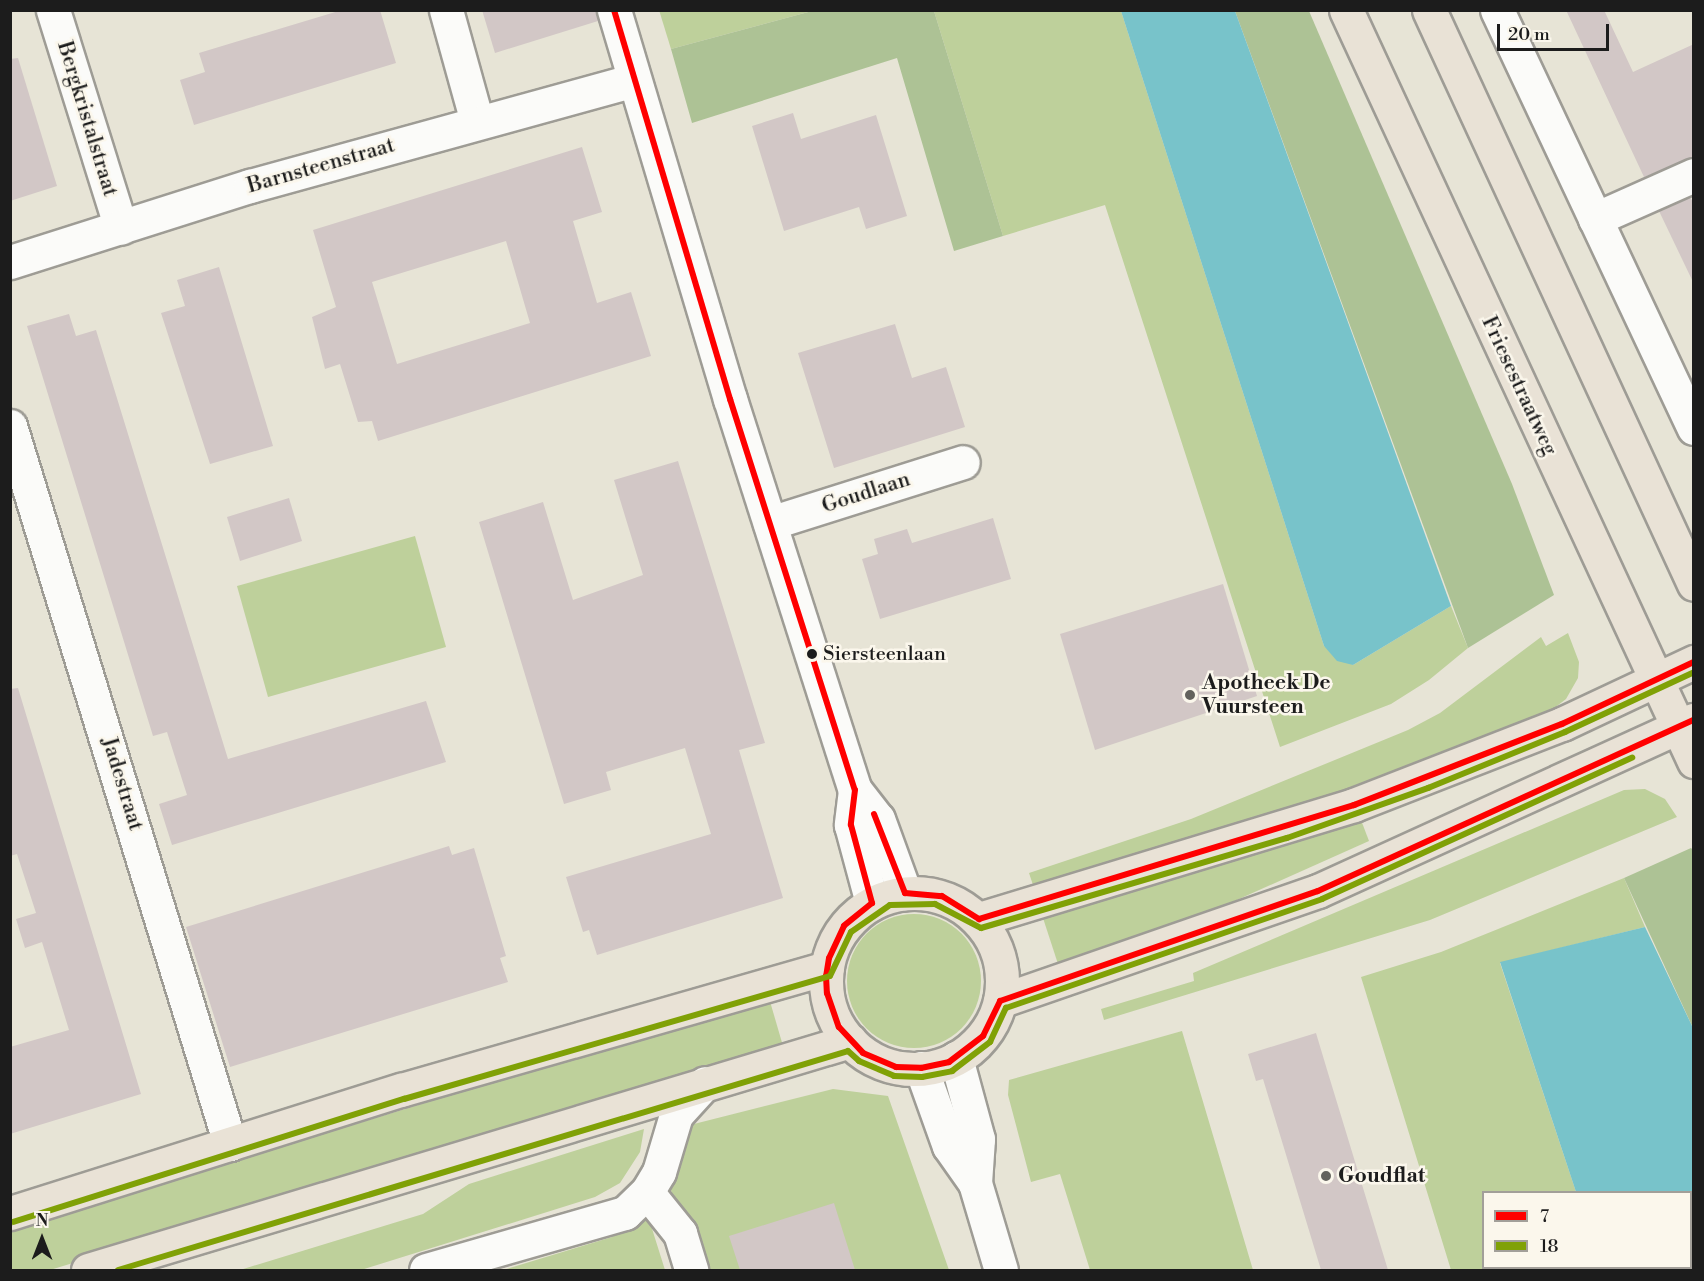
<!DOCTYPE html>
<html>
<head>
<meta charset="utf-8">
<style>
  body { margin:0 }
  #map { position:relative; width:1704px; height:1281px; overflow:hidden; background:#e7e4d6; font-family:"Libre Bodoni",serif }
  div>[style] { position:absolute }
  .green>* { inset:0; background:#bed09b }
  .round { border-radius:50% }
  .forest>* { inset:0; background:#adc295 }
  .water>* { inset:0; background:#78c3ca }
  .building>* { inset:0; background:#d2c7c6 }
  .roads { filter:drop-shadow(2px 0 #9e9c95) drop-shadow(-2px 0 #9e9c95) drop-shadow(0 2px #9e9c95) drop-shadow(0 -2px #9e9c95) }
  .minor>* { height:33px; margin:-16.5px; padding:0 16.5px; transform-origin:16.5px; border-radius:16.5px; background:#fbfbf9 }
  .major>* { height:33px; margin:-16.5px; padding:0 16.5px; transform-origin:16.5px; border-radius:16.5px; background:#e9e2d6 }
  .major>.ring { margin:-16.5px; padding:0; box-sizing:content-box; background:none; border:33px solid #e9e2d6; border-radius:50% }
  .highway>* { height:33px; margin:-16.5px; padding:0 16.5px; transform-origin:16.5px; border-radius:16.5px; background:#e9e2d6 }
  .bus-1>* { height:6px; margin:-3px; padding:0 3px; transform-origin:3px; border-radius:3px; background:#f00 }
  .bus-2>* { height:6px; margin:-3px; padding:0 3px; transform-origin:3px; border-radius:3px; background:#80a106 }
  .dots>* { width:16px; height:16px; translate:-50% -50%; box-sizing:border-box; border:3px solid #fbf7ec; border-radius:50% }
  span { translate:-50% -50%; white-space:nowrap; text-align:center; line-height:1.15; -webkit-text-stroke:5px #fbf7ec; paint-order:stroke }
  .bus-label { font-size:20px; color:#1c1c1c }
  .left { translate:0 -50%; text-align:left }
  .street-label { font-size:21px; color:#1c1c1c }
  .poi-label { font-size:21px; color:#1c1c1c; font-weight:700 }
  .frame { position:absolute; inset:0; border:12px solid #1c1c1c; pointer-events:none }
  .legend { position:absolute; left:1482px; top:1191px; width:210px; height:78px; box-sizing:border-box; background:#fbf7ec; border:2px solid #a29f99; margin:0; padding:8px 10px; list-style:none; font-size:18px; color:#1c1c1c }
  .legend li { display:flex; align-items:center; gap:12px; height:30px }
  .legend b { width:30px; border:2px solid #a29f99 }
  .north { position:absolute; left:12px; top:1209px; width:60px; height:60px; -webkit-text-stroke:4px #fbf7ec; paint-order:stroke; rotate:0deg; font-size:16px; font-weight:700; line-height:24px; text-align:center; color:#1c1c1c }
  .north::after { content:''; display:block; margin:auto; width:21px; height:27px; background:#1c1c1c; clip-path:polygon(50% 0,100% 100%,50% 72%,0 100%) }
  .scale { position:absolute; left:1497px; top:24px; width:112px; height:27px; box-sizing:border-box; border:3px solid #1c1c1c; border-top:0; padding-left:8px; font-size:18px; line-height:21px; white-space:nowrap; color:#1c1c1c; -webkit-text-stroke:4px #fbf7ec; paint-order:stroke }
</style>
</head>
<body>
<div id="map">
  <div class="green">
    <i style="clip-path:polygon(659px 10px,812px 11px,671px 49px)"></i>
    <i style="clip-path:polygon(934px 11px,1121px 11px,1324px 646px,1353px 665px,1451px 606px,1468px 648px,1429px 680px,1391px 704px,1280px 747px,1105px 205px,1003px 236px)"></i>
    <i style="clip-path:polygon(415px 536px,446px 647px,268px 697px,237px 586px)"></i>
    <i style="clip-path:polygon(1568px 633px,1579px 662px,1578px 678px,1566px 699px,1553px 709px,1327px 800px,1034px 888px,1029px 873px,1191px 819px,1408px 730px,1440px 713px,1541px 637px,1546px 646px)"></i>
    <i style="clip-path:polygon(1645px 789px,1665px 799px,1677px 817px,1430px 920px,1104px 1020px,1101px 1009px,1194px 981px,1193px 973px,1624px 790px)"></i>
    <i style="clip-path:polygon(1361px 820px,1369px 841px,1181px 925px,1058px 964px,1042px 915px)"></i>
    <i style="clip-path:polygon(1624px 878px,1645px 927px,1500px 963px,1576px 1192px,1484px 1192px,1484px 1268px,1602px 1270px,1451px 1270px,1361px 977px,1441px 952px)"></i>
    <i class="round" style="left:847px;top:914px;width:134px;height:134px"></i>
    <i style="clip-path:polygon(769px 998px,783px 1046px,50px 1270px,11px 1270px,11px 1229px)"></i>
    <i style="clip-path:polygon(1182px 1031px,1253px 1270px,1090px 1270px,1060px 1174px,1031px 1182px,1008px 1095px,1009px 1080px)"></i>
    <i style="clip-path:polygon(833px 1089px,888px 1096px,949px 1270px,696px 1270px,669px 1184px,677px 1172px,690px 1125px)"></i>
    <i style="clip-path:polygon(644px 1129px,640px 1152px,620px 1183px,595px 1197px,361px 1270px,240px 1270px,423px 1214px,469px 1184px)"></i>
    <i style="clip-path:polygon(648px 1216px,665px 1270px,503px 1270px,612px 1237px)"></i>
  </div>
  <div class="forest">
    <i style="clip-path:polygon(812px 11px,934px 11px,1003px 236px,954px 251px,897px 58px,692px 123px,671px 49px)"></i>
    <i style="clip-path:polygon(1235px 11px,1309px 11px,1512px 484px,1554px 595px,1468px 648px)"></i>
    <i style="clip-path:polygon(1691px 848px,1693px 850px,1693px 1028px,1624px 878px)"></i>
  </div>
  <div class="water">
    <i style="clip-path:polygon(1121px 11px,1235px 11px,1451px 606px,1353px 665px,1337px 661px,1324px 646px)"></i>
    <i style="clip-path:polygon(1645px 927px,1693px 1028px,1693px 1270px,1602px 1270px,1601px 1268px,1690px 1268px,1690px 1192px,1576px 1192px,1500px 962px)"></i>
  </div>
  <div class="building">
    <i style="clip-path:polygon(342px 10px,380px 10px,396px 63px,194px 125px,180px 80px,205px 72px,199px 53px)"></i>
    <i style="clip-path:polygon(482px 10px,596px 10px,598px 21px,495px 53px)"></i>
    <i style="clip-path:polygon(1566px 10px,1604px 10px,1633px 72px,1694px 44px,1694px 157px,1644px 177px)"></i>
    <i style="clip-path:polygon(18px 58px,57px 186px,10px 201px,10px 59px)"></i>
    <i style="clip-path:polygon(793px 113px,801px 139px,876px 115px,907px 216px,866px 229px,859px 207px,784px 231px,752px 126px)"></i>
    <i style="clip-path:polygon(evenodd,582px 147px,602px 212px,573px 221px,597px 303px,631px 292px,651px 356px,378px 441px,372px 421px,358px 422px,340px 364px,325px 369px,312px 317px,336px 307px,313px 230px,582px 147px,506px 241px,530px 323px,397px 364px,372px 282px,506px 241px)"></i>
    <i style="clip-path:polygon(1690px 197px,1694px 204px,1694px 284px,1659px 211px)"></i>
    <i style="clip-path:polygon(219px 267px,273px 446px,210px 464px,161px 313px,185px 306px,177px 280px)"></i>
    <i style="clip-path:polygon(69px 314px,76px 336px,96px 330px,228px 759px,426px 701px,446px 762px,172px 845px,159px 804px,187px 795px,167px 732px,153px 736px,27px 326px)"></i>
    <i style="clip-path:polygon(895px 324px,912px 378px,946px 367px,965px 427px,834px 468px,798px 353px)"></i>
    <i style="clip-path:polygon(678px 461px,765px 743px,739px 750px,783px 898px,597px 955px,589px 930px,583px 932px,566px 877px,711px 834px,685px 748px,606px 772px,611px 790px,564px 804px,479px 522px,543px 502px,573px 600px,643px 575px,614px 480px)"></i>
    <i style="clip-path:polygon(289px 498px,302px 541px,240px 561px,227px 517px)"></i>
    <i style="clip-path:polygon(993px 518px,1011px 579px,880px 619px,862px 559px,878px 554px,874px 539px,907px 529px,912px 543px)"></i>
    <i style="clip-path:polygon(1223px 584px,1257px 696px,1095px 750px,1060px 634px)"></i>
    <i style="clip-path:polygon(18px 688px,141px 1094px,10px 1134px,10px 1047px,69px 1030px,42px 942px,25px 948px,16px 919px,36px 913px,17px 854px,10px 856px,10px 689px)"></i>
    <i style="clip-path:polygon(449px 846px,452px 855px,474px 848px,506px 956px,500px 958px,508px 982px,230px 1067px,186px 927px)"></i>
    <i style="clip-path:polygon(1316px 1033px,1328px 1073px,1388px 1270px,1321px 1270px,1263px 1079px,1256px 1081px,1248px 1054px)"></i>
    <i style="clip-path:polygon(834px 1203px,855px 1270px,740px 1270px,729px 1236px)"></i>
  </div>
  <div class="roads">
    <div class="minor">
      <i style="left:53px;top:10px;width:228px;rotate:72.7deg"></i>
      <i style="left:446px;top:10px;width:116px;rotate:74.5deg"></i>
      <i style="left:614px;top:10px;width:406px;rotate:73.4deg"></i>
      <i style="left:730px;top:399px;width:410px;rotate:72.3deg"></i>
      <i style="left:855px;top:790px;width:37px;rotate:52deg"></i>
      <i style="left:878px;top:819px;width:79px;rotate:70deg"></i>
      <i style="left:1497px;top:10px;width:462px;rotate:64.8deg"></i>
      <i style="left:1595px;top:219px;width:108px;rotate:-24deg"></i>
      <i style="left:10px;top:262px;width:252px;rotate:-17.6deg"></i>
      <i style="left:250px;top:186px;width:398px;rotate:-15.4deg"></i>
      <i style="left:10px;top:426px;width:751px;rotate:72.96deg"></i>
      <i style="left:770px;top:523px;width:202px;rotate:-17.5deg"></i>
      <i style="left:855px;top:790px;width:35px;rotate:97deg"></i>
      <i style="left:851px;top:825px;width:81px;rotate:74.9deg"></i>
      <i style="left:956px;top:1058px;width:84px;rotate:74.8deg"></i>
      <i style="left:978px;top:1139px;width:44px;rotate:93.9deg"></i>
      <i style="left:921px;top:1068px;width:83px;rotate:70.3deg"></i>
      <i style="left:949px;top:1146px;width:45px;rotate:54.9deg"></i>
      <i style="left:975px;top:1183px;width:91px;rotate:73.4deg"></i>
      <i style="left:647px;top:1192px;width:53px;rotate:51.2deg"></i>
      <i style="left:680px;top:1233px;width:39px;rotate:73deg"></i>
      <i style="left:426px;top:1270px;width:207px;rotate:-16deg"></i>
      <i style="left:625px;top:1213px;width:30px;rotate:-44deg"></i>
      <i style="left:647px;top:1192px;width:23px;rotate:-59deg"></i>
      <i style="left:659px;top:1172px;width:59px;rotate:-73.4deg"></i>
      <i style="left:676px;top:1115px;width:43px;rotate:-47.8deg"></i>
    </div>
    <div class="major">
      <i class="ring" style="left:826px;top:893px;width:143px;height:143px"></i>
      <i style="left:979px;top:919px;width:392px;rotate:-16.9deg"></i>
      <i style="left:1354px;top:805px;width:223px;rotate:-21.3deg"></i>
      <i style="left:1562px;top:724px;width:146px;rotate:-25.2deg"></i>
      <i style="left:1000px;top:1001px;width:336px;rotate:-19.1deg"></i>
      <i style="left:1318px;top:891px;width:413px;rotate:-24.5deg"></i>
      <i style="left:10px;top:1213px;width:410px;rotate:-17.5deg"></i>
      <i style="left:401px;top:1090px;width:443px;rotate:-16deg"></i>
      <i style="left:88px;top:1270px;width:796px;rotate:-16.73deg"></i>
    </div>
    <div class="highway">
      <i style="left:1346px;top:10px;width:828px;rotate:65.14deg"></i>
      <i style="left:1429px;top:10px;width:632px;rotate:65.22deg"></i>
    </div>
  </div>
  <div class="bus-1">
    <i style="left:614px;top:10px;width:406px;rotate:73.4deg"></i>
    <i style="left:730px;top:399px;width:410px;rotate:72.3deg"></i>
    <i style="left:855px;top:790px;width:35px;rotate:97deg"></i>
    <i style="left:851px;top:825px;width:81px;rotate:74.9deg"></i>
    <i style="left:872px;top:903px;width:36px;rotate:141deg"></i>
    <i style="left:844px;top:926px;width:35px;rotate:115deg"></i>
    <i style="left:829px;top:958px;width:18px;rotate:99deg"></i>
    <i style="left:826px;top:976px;width:17px;rotate:87deg"></i>
    <i style="left:827px;top:993px;width:36px;rotate:71deg"></i>
    <i style="left:839px;top:1027px;width:35px;rotate:47deg"></i>
    <i style="left:863px;top:1053px;width:36px;rotate:23deg"></i>
    <i style="left:896px;top:1067px;width:25px;rotate:2deg"></i>
    <i style="left:921px;top:1068px;width:29px;rotate:-12deg"></i>
    <i style="left:949px;top:1062px;width:43px;rotate:-37.4deg"></i>
    <i style="left:983px;top:1036px;width:39px;rotate:-64deg"></i>
    <i style="left:1000px;top:1001px;width:336px;rotate:-19.1deg"></i>
    <i style="left:1318px;top:891px;width:413px;rotate:-24.5deg"></i>
    <i style="left:874px;top:814px;width:85px;rotate:68.6deg"></i>
    <i style="left:905px;top:893px;width:37px;rotate:5deg"></i>
    <i style="left:942px;top:896px;width:44px;rotate:31.9deg"></i>
    <i style="left:979px;top:919px;width:392px;rotate:-16.9deg"></i>
    <i style="left:1354px;top:805px;width:223px;rotate:-21.3deg"></i>
    <i style="left:1562px;top:724px;width:146px;rotate:-25.2deg"></i>
  </div>
  <div class="bus-2">
    <i style="left:13px;top:1222px;width:410px;rotate:-17.5deg"></i>
    <i style="left:404px;top:1099px;width:443px;rotate:-16.1deg"></i>
    <i style="left:830px;top:976px;width:49px;rotate:-64.5deg"></i>
    <i style="left:851px;top:932px;width:47px;rotate:-34.7deg"></i>
    <i style="left:890px;top:905px;width:45px;rotate:-1.3deg"></i>
    <i style="left:935px;top:904px;width:52px;rotate:27.6deg"></i>
    <i style="left:981px;top:928px;width:319px;rotate:-16.4deg"></i>
    <i style="left:1287px;top:838px;width:150px;rotate:-19.5deg"></i>
    <i style="left:1428px;top:788px;width:148px;rotate:-22.2deg"></i>
    <i style="left:1565px;top:732px;width:142px;rotate:-24.9deg"></i>
    <i style="left:118px;top:1270px;width:762px;rotate:-16.7deg"></i>
    <i style="left:848px;top:1051px;width:15px;rotate:42deg"></i>
    <i style="left:859px;top:1061px;width:38px;rotate:23deg"></i>
    <i style="left:894px;top:1076px;width:28px;rotate:2deg"></i>
    <i style="left:922px;top:1077px;width:31px;rotate:-11deg"></i>
    <i style="left:952px;top:1071px;width:48px;rotate:-37.3deg"></i>
    <i style="left:990px;top:1042px;width:38px;rotate:-65deg"></i>
    <i style="left:1006px;top:1008px;width:334px;rotate:-19deg"></i>
    <i style="left:1322px;top:899px;width:341px;rotate:-24.5deg"></i>
  </div>
  <div class="dots">
    <i style="left:812px;top:654px;background:#1c1c1c"></i>
    <i style="left:1190px;top:695px;background:#63625d"></i>
    <i style="left:1326px;top:1176px;background:#63625d"></i>
  </div>
  <div class="bus-label">
    <span class="left" style="left:823px;top:654px">Siersteenlaan</span>
  </div>
  <div class="street-label">
    <span style="left:87px;top:119px;rotate:73deg">Bergkristalstraat</span>
    <span style="left:321px;top:166px;rotate:-16deg">Barnsteenstraat</span>
    <span style="left:1519px;top:386px;rotate:65deg">Friesestraatweg</span>
    <span style="left:866px;top:493px;rotate:-18deg">Goudlaan</span>
    <span style="left:122px;top:784px;rotate:73deg">Jadestraat</span>
  </div>
  <div class="poi-label">
    <span class="left" style="left:1202px;top:695px">Apotheek De<br>Vuursteen</span>
    <span class="left" style="left:1338px;top:1176px">Goudflat</span>
  </div>
  <div class="frame"></div>
  <ul class="legend">
  <li><b style="height:8px;background:#f00"></b>7</li>
  <li><b style="height:8px;background:#80a106"></b>18</li>
  </ul>
  <div class="north">N</div>
  <div class="scale">20 m</div>
</div>
</body>
</html>
